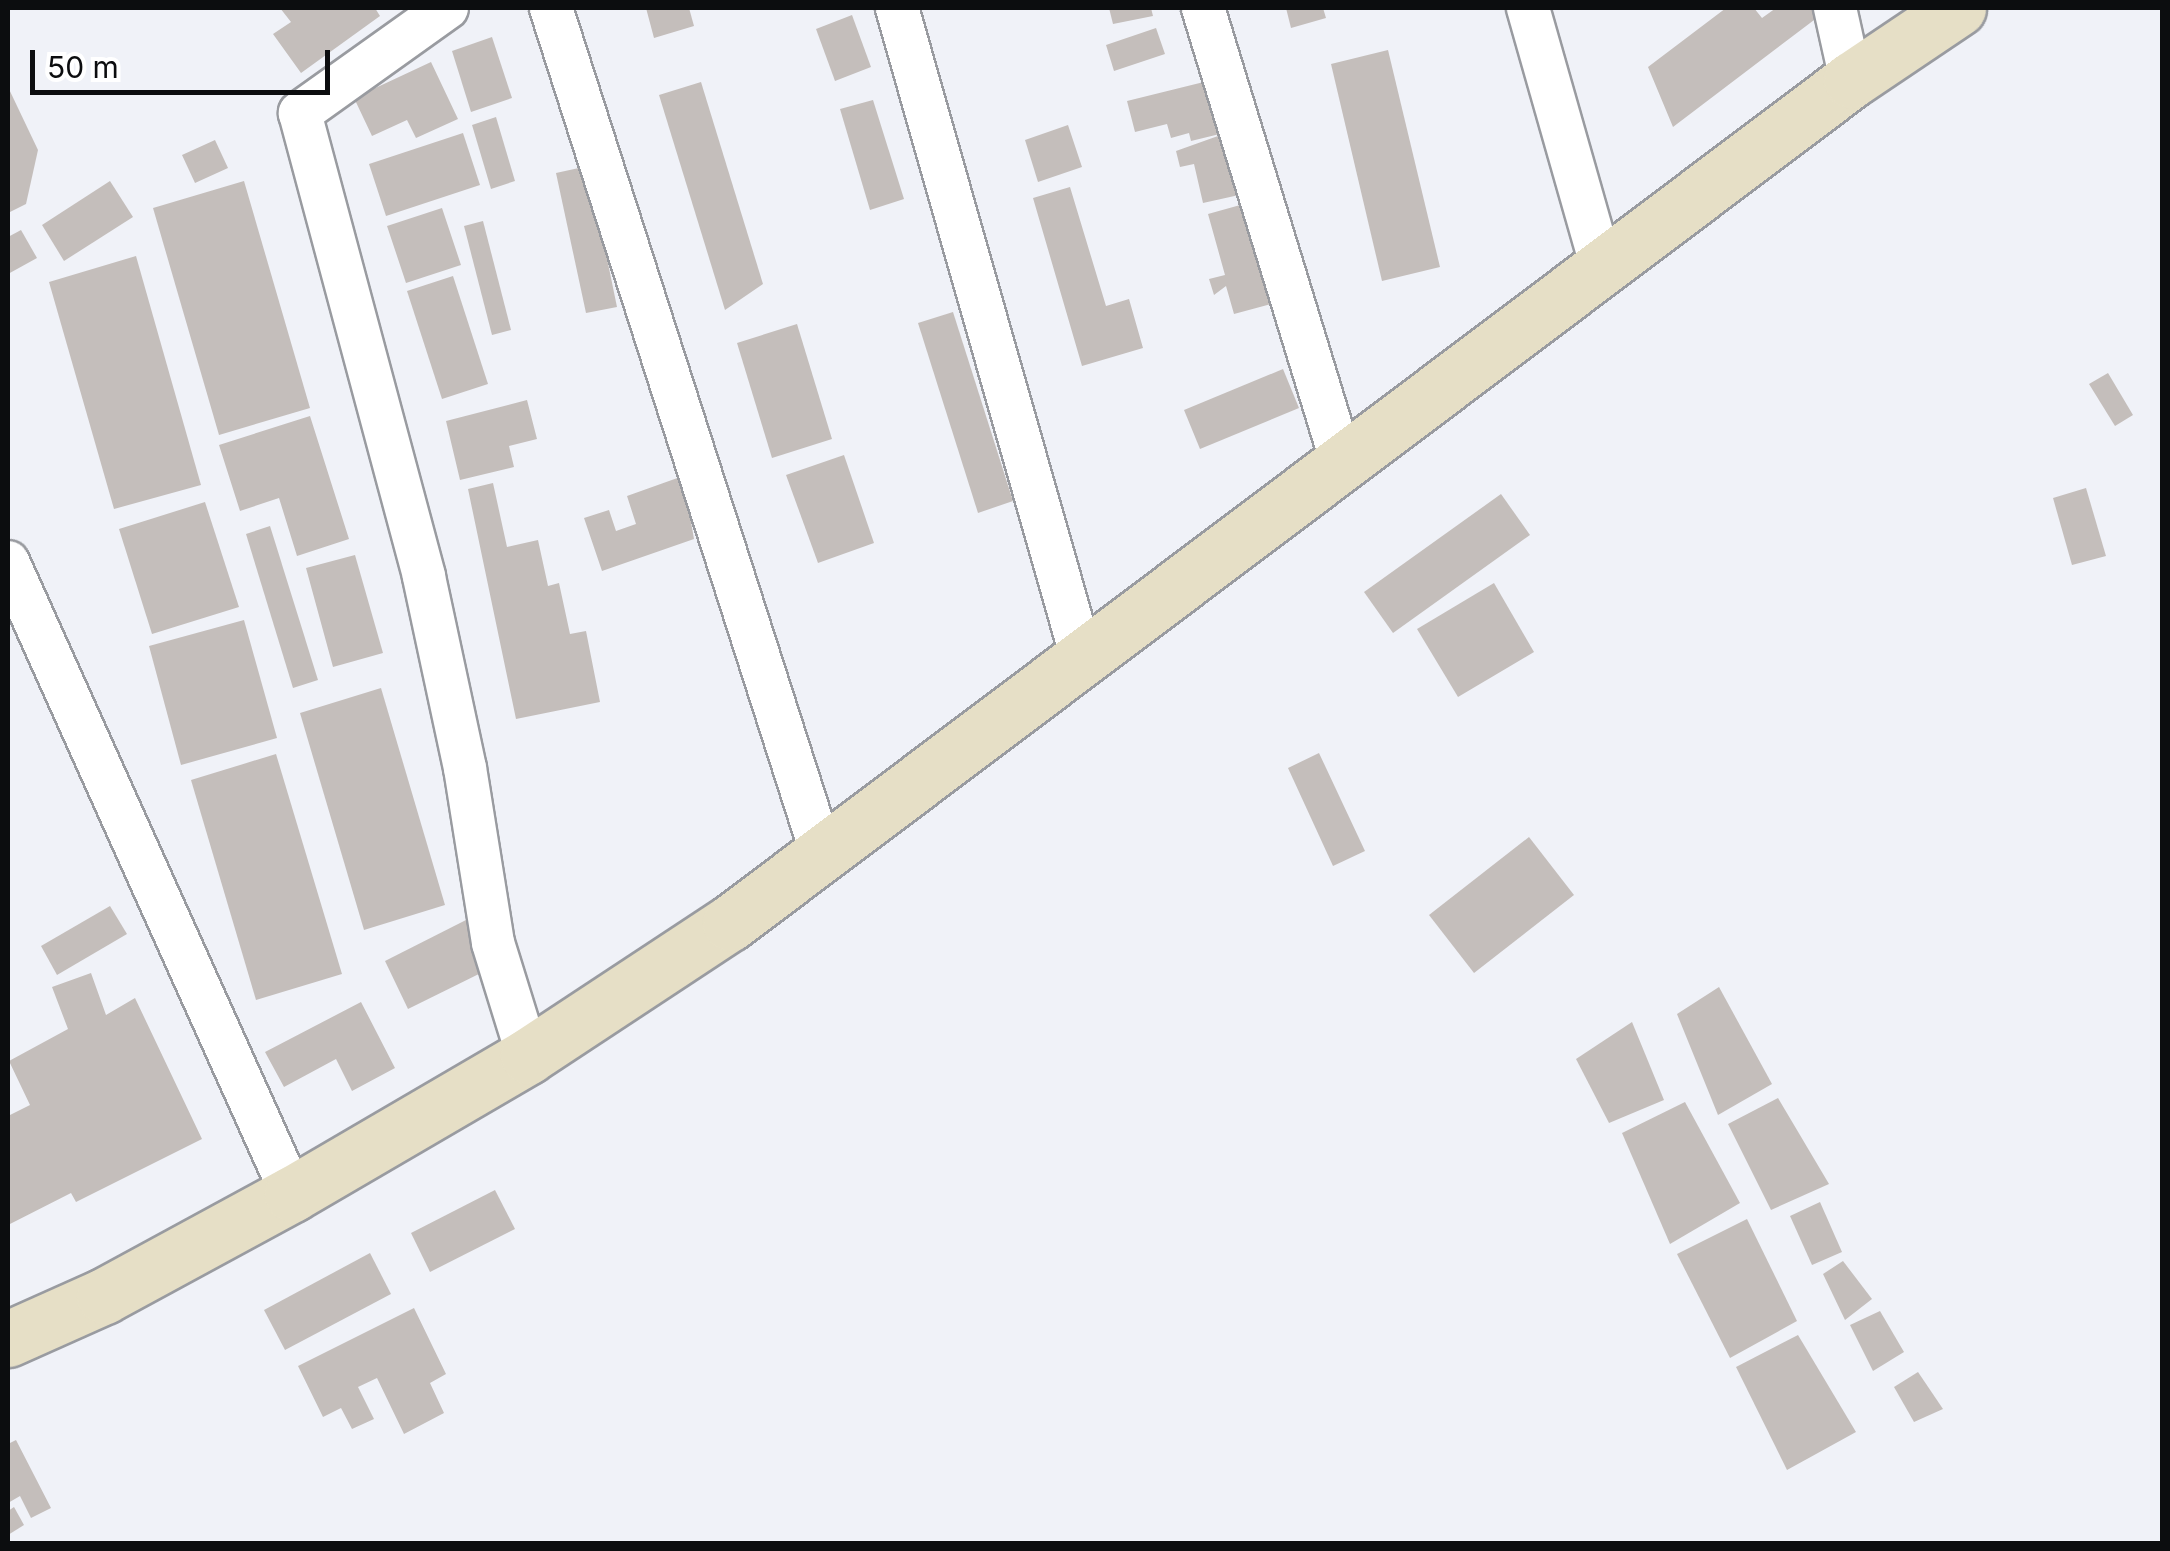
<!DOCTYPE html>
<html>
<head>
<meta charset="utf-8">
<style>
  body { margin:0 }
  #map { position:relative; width:2170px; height:1551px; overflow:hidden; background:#f0f2f8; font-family:Inter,sans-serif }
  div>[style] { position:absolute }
  .building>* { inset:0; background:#c4bebb }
  .roads { filter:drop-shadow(2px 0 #999ba0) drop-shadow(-2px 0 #999ba0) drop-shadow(0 2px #999ba0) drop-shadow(0 -2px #999ba0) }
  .street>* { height:42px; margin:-21px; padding:0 21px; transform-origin:21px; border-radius:21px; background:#fff }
  .secondary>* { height:55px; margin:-27.5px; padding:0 27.5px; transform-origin:27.5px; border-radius:27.5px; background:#e6dfc6 }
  span { translate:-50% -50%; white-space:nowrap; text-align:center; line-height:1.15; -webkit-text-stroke:10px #fff; paint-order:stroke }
  .frame { position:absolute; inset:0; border:10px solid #0c0d0f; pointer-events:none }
  .scale { position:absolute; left:30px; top:50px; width:300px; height:45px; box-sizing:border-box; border:5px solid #0c0d0f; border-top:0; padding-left:12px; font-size:30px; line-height:35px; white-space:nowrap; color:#0c0d0f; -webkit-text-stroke:8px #fff; paint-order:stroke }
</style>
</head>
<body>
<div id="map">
  <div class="building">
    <i style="clip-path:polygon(280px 8px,375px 8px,380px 16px,301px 73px,273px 34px,291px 22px)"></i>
    <i style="clip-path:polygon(646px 8px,689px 8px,694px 26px,654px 38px)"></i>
    <i style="clip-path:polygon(1109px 8px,1151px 8px,1153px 16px,1113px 24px)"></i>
    <i style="clip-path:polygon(1286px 8px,1323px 8px,1326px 18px,1291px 28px)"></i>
    <i style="clip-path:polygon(1726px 8px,1754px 8px,1762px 18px,1776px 8px,1817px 8px,1822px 14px,1673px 127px,1648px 67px)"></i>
    <i style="clip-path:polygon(852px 15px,871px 67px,835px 81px,816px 29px)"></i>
    <i style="clip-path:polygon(1156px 28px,1165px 54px,1114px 71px,1106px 45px)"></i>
    <i style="clip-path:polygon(492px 37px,512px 98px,471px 112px,452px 51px)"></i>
    <i style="clip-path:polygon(1388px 50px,1440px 267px,1382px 281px,1331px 64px)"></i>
    <i style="clip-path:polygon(431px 62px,458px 119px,416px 138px,407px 120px,372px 136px,354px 98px)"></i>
    <i style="clip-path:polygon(1224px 77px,1232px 131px,1191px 141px,1189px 133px,1171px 138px,1167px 124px,1135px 132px,1127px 101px)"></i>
    <i style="clip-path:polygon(701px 82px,763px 284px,725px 310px,659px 95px)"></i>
    <i style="clip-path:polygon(8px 87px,38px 150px,26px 204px,8px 213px)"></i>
    <i style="clip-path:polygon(873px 100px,904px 199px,870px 210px,840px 109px)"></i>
    <i style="clip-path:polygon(496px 117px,515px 181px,491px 189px,472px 125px)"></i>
    <i style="clip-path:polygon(1068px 125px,1082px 167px,1038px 182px,1025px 140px)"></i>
    <i style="clip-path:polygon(1232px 131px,1248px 193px,1203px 203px,1194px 164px,1180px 167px,1176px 151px)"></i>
    <i style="clip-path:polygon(463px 133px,480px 185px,386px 216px,369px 164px)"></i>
    <i style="clip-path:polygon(215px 140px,228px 168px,195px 183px,182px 155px)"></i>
    <i style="clip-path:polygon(588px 166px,617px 307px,586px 313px,556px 173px)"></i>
    <i style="clip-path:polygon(110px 181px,133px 217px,64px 261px,42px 225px)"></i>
    <i style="clip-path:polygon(244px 181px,310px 408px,219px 435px,153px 208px)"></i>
    <i style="clip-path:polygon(1070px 187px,1106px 306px,1129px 299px,1143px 348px,1082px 366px,1033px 198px)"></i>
    <i style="clip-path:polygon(1251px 202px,1279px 302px,1234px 314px,1226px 286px,1214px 295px,1209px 279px,1225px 275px,1208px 214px)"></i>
    <i style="clip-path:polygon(442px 208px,461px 265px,406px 283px,387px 226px)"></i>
    <i style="clip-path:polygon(483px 221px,511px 330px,492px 335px,464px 226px)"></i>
    <i style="clip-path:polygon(21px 230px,37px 258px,8px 274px,8px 237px)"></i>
    <i style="clip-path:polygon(136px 256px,201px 485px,114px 509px,49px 282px)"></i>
    <i style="clip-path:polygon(453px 276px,488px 384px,442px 399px,407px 291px)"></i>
    <i style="clip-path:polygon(953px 312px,1013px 501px,978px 513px,918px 323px)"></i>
    <i style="clip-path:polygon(797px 324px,832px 439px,772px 458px,737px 343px)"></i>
    <i style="clip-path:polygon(1283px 369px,1299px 408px,1200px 449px,1184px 410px)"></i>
    <i style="clip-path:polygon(2108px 373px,2133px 415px,2115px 426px,2089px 384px)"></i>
    <i style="clip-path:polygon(527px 400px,537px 439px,509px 446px,514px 467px,460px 480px,446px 421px)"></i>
    <i style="clip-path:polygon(310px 416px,349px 539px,297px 556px,279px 498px,240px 511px,219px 445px)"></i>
    <i style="clip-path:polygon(844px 455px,874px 543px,818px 563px,786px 475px)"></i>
    <i style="clip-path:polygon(683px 476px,694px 539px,602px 571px,584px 518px,609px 510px,616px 531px,636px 524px,627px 496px)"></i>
    <i style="clip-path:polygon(493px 483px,507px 547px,538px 540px,548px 586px,559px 583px,570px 634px,586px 631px,600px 702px,516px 719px,468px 489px)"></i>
    <i style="clip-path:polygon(2086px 488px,2106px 556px,2072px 565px,2053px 498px)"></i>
    <i style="clip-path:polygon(1501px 494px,1530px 535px,1393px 633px,1364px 592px)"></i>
    <i style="clip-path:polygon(205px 502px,239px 607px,152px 634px,119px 529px)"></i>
    <i style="clip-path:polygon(270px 526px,318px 680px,293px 688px,246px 534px)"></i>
    <i style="clip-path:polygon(355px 555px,383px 653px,333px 667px,306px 568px)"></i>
    <i style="clip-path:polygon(1494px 583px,1534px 652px,1458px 697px,1417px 629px)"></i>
    <i style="clip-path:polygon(244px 620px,277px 738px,181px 765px,149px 646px)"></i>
    <i style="clip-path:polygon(381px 688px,445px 905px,364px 930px,300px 713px)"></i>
    <i style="clip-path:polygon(1319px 753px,1365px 851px,1333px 866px,1288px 768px)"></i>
    <i style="clip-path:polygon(276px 754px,342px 974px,256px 1000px,191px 780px)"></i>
    <i style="clip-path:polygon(1529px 837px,1574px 895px,1474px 973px,1429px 915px)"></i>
    <i style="clip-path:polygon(110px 906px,127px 934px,57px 975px,41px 946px)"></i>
    <i style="clip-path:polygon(466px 920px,489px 969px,408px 1009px,385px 961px)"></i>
    <i style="clip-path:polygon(91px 973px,106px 1015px,135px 998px,202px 1139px,76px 1202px,71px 1193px,8px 1225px,8px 1116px,30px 1105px,9px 1061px,68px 1029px,52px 987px)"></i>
    <i style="clip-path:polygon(1719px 987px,1772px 1084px,1718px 1115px,1677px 1014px)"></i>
    <i style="clip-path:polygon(361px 1002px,395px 1068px,352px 1091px,336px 1059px,284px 1087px,265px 1052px)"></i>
    <i style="clip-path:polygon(1632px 1022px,1664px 1100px,1609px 1123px,1576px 1059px)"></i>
    <i style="clip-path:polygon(1778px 1098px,1829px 1184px,1771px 1210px,1728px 1124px)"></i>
    <i style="clip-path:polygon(1685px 1102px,1740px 1203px,1670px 1244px,1622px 1133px)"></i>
    <i style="clip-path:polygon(495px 1190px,515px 1229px,430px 1272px,411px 1233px)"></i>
    <i style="clip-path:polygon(1820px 1202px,1842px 1252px,1812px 1265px,1790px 1216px)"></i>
    <i style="clip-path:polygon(1747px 1219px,1797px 1321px,1730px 1358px,1677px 1254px)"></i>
    <i style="clip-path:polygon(370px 1253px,391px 1294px,285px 1350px,264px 1310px)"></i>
    <i style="clip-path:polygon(1843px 1261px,1872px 1299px,1845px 1320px,1823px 1274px)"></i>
    <i style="clip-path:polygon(414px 1308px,446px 1374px,430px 1383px,444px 1413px,404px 1434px,377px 1378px,358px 1387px,374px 1419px,352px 1429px,341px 1408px,323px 1417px,298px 1366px)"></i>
    <i style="clip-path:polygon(1880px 1311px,1904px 1352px,1873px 1371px,1850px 1325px)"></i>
    <i style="clip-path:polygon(1798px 1335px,1856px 1432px,1787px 1470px,1736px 1367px)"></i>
    <i style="clip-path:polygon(1918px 1372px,1943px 1409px,1914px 1422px,1894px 1387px)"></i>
    <i style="clip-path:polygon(16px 1440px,51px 1508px,31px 1518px,20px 1496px,8px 1503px,8px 1444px)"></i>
    <i style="clip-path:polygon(14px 1507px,24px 1525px,8px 1535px,8px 1511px)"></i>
  </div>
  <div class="roads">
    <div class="street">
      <i style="left:447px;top:8px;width:181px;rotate:144.5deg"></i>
      <i style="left:300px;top:113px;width:480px;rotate:75deg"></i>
      <i style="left:424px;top:577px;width:195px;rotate:77.9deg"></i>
      <i style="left:465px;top:768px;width:177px;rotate:80.9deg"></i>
      <i style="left:493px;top:943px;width:118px;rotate:72.8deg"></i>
      <i style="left:551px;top:8px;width:888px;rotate:72.24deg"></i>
      <i style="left:897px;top:8px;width:676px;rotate:74.11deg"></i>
      <i style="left:1203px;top:8px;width:476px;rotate:73deg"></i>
      <i style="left:1528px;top:8px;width:269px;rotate:74.1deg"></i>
      <i style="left:1835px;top:8px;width:74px;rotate:77.5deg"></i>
      <i style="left:8px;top:562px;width:693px;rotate:65.8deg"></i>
    </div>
    <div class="secondary">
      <i style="left:8px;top:1339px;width:105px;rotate:-24.1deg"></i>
      <i style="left:104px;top:1296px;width:214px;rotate:-28.5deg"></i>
      <i style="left:292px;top:1194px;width:273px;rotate:-30.3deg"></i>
      <i style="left:528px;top:1056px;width:242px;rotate:-33.4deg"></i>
      <i style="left:730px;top:923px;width:1403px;rotate:-36.94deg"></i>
      <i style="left:1851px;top:80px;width:129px;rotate:-33.9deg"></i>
    </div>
  </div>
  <div class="frame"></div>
  <div class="scale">50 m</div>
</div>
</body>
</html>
